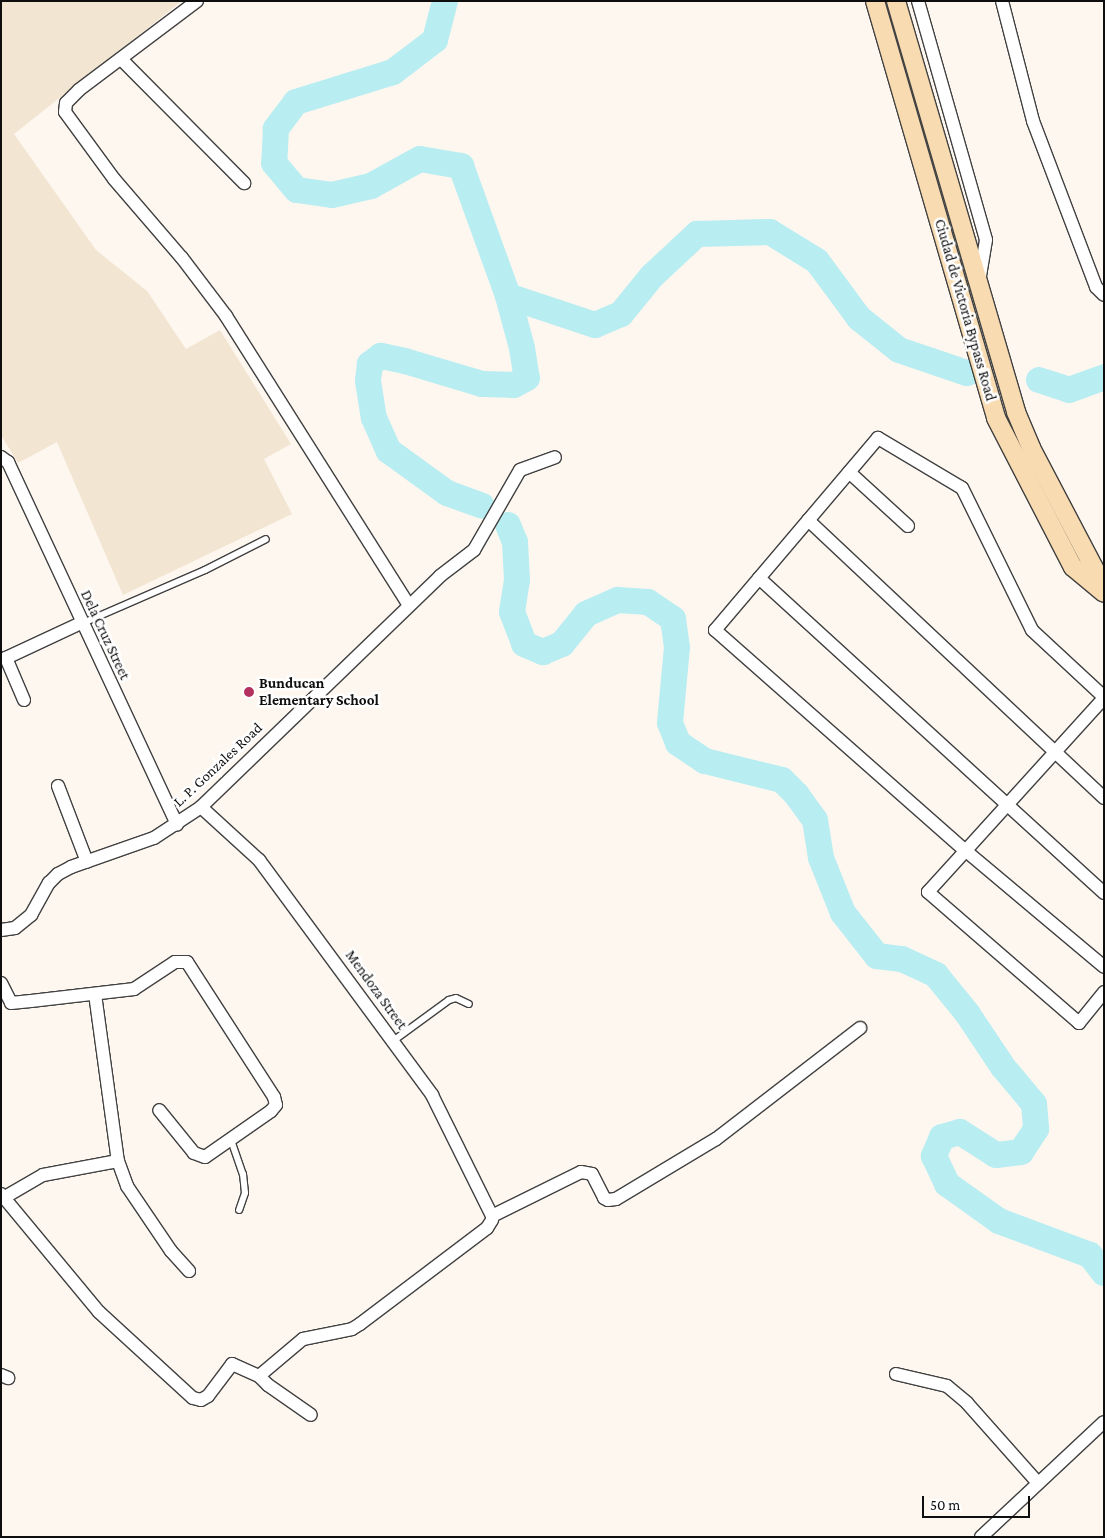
<!DOCTYPE html>
<html>
<head>
<meta charset="utf-8">
<style>
  body { margin:0 }
  #map { position:relative; width:1105px; height:1538px; overflow:hidden; background:#fef7f0; font-family:"Crimson Pro",serif }
  div>[style] { position:absolute }
  .farmland>* { inset:0; background:#f2e5d2 }
  .river>* { height:26px; margin:-13px; padding:0 13px; transform-origin:13px; border-radius:13px; background:#b8edf1 }
  .roads { filter:drop-shadow(1px 0 #414141) drop-shadow(-1px 0 #414141) drop-shadow(0 1px #414141) drop-shadow(0 -1px #414141) }
  .service>* { height:6px; margin:-3px; padding:0 3px; transform-origin:3px; border-radius:3px; background:#fff }
  .minor>* { height:12px; margin:-6px; padding:0 6px; transform-origin:6px; border-radius:6px; background:#fff }
  .secondary>* { height:18px; margin:-9px; padding:0 9px; transform-origin:9px; border-radius:9px; background:#f8dbb0 }
  .dots>* { width:14px; height:14px; translate:-50% -50%; box-sizing:border-box; border:2px solid #fff; border-radius:50% }
  span { translate:-50% -50%; white-space:nowrap; text-align:center; line-height:1.15; -webkit-text-stroke:5px #fff; paint-order:stroke }
  .street-label { font-size:15px; color:#0e0e0e }
  .poi-label { font-size:15px; color:#0e0e0e; font-weight:700 }
  .left { translate:0 -50%; text-align:left }
  .frame { position:absolute; inset:0; border:2px solid #0e0e0e; pointer-events:none }
  .scale { position:absolute; left:922px; top:1496px; width:108px; height:22px; box-sizing:border-box; border:2px solid #0e0e0e; border-top:0; padding-left:6px; font-size:15px; line-height:18px; white-space:nowrap; color:#0e0e0e; -webkit-text-stroke:4px #fff; paint-order:stroke }
</style>
</head>
<body>
<div id="map">
  <div class="farmland">
    <i style="clip-path:polygon(1px 1px,182px 1px,14px 134px,96px 250px,147px 291px,186px 349px,220px 330px,291px 444px,264px 459px,292px 514px,123px 595px,57px 442px,18px 463px,1px 435px)"></i>
  </div>
  <div class="river">
    <i style="left:445px;top:1px;width:40px;rotate:104.4deg"></i>
    <i style="left:435px;top:40px;width:53px;rotate:142.7deg"></i>
    <i style="left:393px;top:72px;width:102px;rotate:162.8deg"></i>
    <i style="left:296px;top:102px;width:34px;rotate:127deg"></i>
    <i style="left:276px;top:129px;width:34px;rotate:93deg"></i>
    <i style="left:274px;top:163px;width:35px;rotate:50deg"></i>
    <i style="left:297px;top:190px;width:35px;rotate:8deg"></i>
    <i style="left:332px;top:195px;width:40px;rotate:-13deg"></i>
    <i style="left:371px;top:186px;width:56px;rotate:-28.9deg"></i>
    <i style="left:420px;top:159px;width:42px;rotate:9.7deg"></i>
    <i style="left:461px;top:166px;width:138px;rotate:70.1deg"></i>
    <i style="left:508px;top:296px;width:54px;rotate:74.9deg"></i>
    <i style="left:522px;top:348px;width:30px;rotate:81deg"></i>
    <i style="left:527px;top:378px;width:15px;rotate:152deg"></i>
    <i style="left:514px;top:385px;width:32px;rotate:-178deg"></i>
    <i style="left:482px;top:384px;width:80px;rotate:-163.4deg"></i>
    <i style="left:405px;top:361px;width:25px;rotate:-168deg"></i>
    <i style="left:381px;top:356px;width:14px;rotate:144deg"></i>
    <i style="left:370px;top:364px;width:17px;rotate:97deg"></i>
    <i style="left:368px;top:381px;width:37px;rotate:81deg"></i>
    <i style="left:374px;top:418px;width:36px;rotate:66deg"></i>
    <i style="left:389px;top:451px;width:72px;rotate:35.9deg"></i>
    <i style="left:447px;top:493px;width:37px;rotate:20deg"></i>
    <i style="left:508px;top:296px;width:92px;rotate:18.4deg"></i>
    <i style="left:595px;top:325px;width:28px;rotate:-23deg"></i>
    <i style="left:621px;top:314px;width:49px;rotate:-50.8deg"></i>
    <i style="left:652px;top:276px;width:62px;rotate:-43deg"></i>
    <i style="left:697px;top:234px;width:73px;rotate:-1.6deg"></i>
    <i style="left:770px;top:232px;width:55px;rotate:31.7deg"></i>
    <i style="left:817px;top:261px;width:71px;rotate:53.6deg"></i>
    <i style="left:859px;top:318px;width:51px;rotate:38.7deg"></i>
    <i style="left:899px;top:350px;width:72px;rotate:18.7deg"></i>
    <i style="left:1039px;top:380px;width:32px;rotate:18deg"></i>
    <i style="left:1069px;top:390px;width:37px;rotate:-20deg"></i>
    <i style="left:508px;top:525px;width:18px;rotate:68deg"></i>
    <i style="left:515px;top:542px;width:38px;rotate:87deg"></i>
    <i style="left:517px;top:580px;width:32px;rotate:99deg"></i>
    <i style="left:512px;top:612px;width:34px;rotate:69deg"></i>
    <i style="left:524px;top:644px;width:21px;rotate:23deg"></i>
    <i style="left:543px;top:652px;width:21px;rotate:-23deg"></i>
    <i style="left:562px;top:644px;width:38px;rotate:-51deg"></i>
    <i style="left:586px;top:614px;width:35px;rotate:-24deg"></i>
    <i style="left:618px;top:600px;width:30px;rotate:4deg"></i>
    <i style="left:648px;top:602px;width:30px;rotate:34deg"></i>
    <i style="left:673px;top:619px;width:28px;rotate:82deg"></i>
    <i style="left:677px;top:647px;width:76px;rotate:95.3deg"></i>
    <i style="left:670px;top:723px;width:22px;rotate:68deg"></i>
    <i style="left:678px;top:743px;width:32px;rotate:34deg"></i>
    <i style="left:705px;top:761px;width:79px;rotate:13.9deg"></i>
    <i style="left:782px;top:780px;width:20px;rotate:45deg"></i>
    <i style="left:796px;top:794px;width:32px;rotate:54deg"></i>
    <i style="left:815px;top:820px;width:38px;rotate:81deg"></i>
    <i style="left:821px;top:858px;width:59px;rotate:68.2deg"></i>
    <i style="left:843px;top:913px;width:55px;rotate:51.7deg"></i>
    <i style="left:877px;top:956px;width:25px;rotate:7deg"></i>
    <i style="left:902px;top:959px;width:38px;rotate:25deg"></i>
    <i style="left:936px;top:975px;width:49px;rotate:50.8deg"></i>
    <i style="left:967px;top:1013px;width:65px;rotate:56.3deg"></i>
    <i style="left:1003px;top:1067px;width:48px;rotate:50deg"></i>
    <i style="left:1034px;top:1104px;width:25px;rotate:85deg"></i>
    <i style="left:1036px;top:1129px;width:27px;rotate:123deg"></i>
    <i style="left:1021px;top:1152px;width:25px;rotate:173deg"></i>
    <i style="left:996px;top:1155px;width:43px;rotate:-147.4deg"></i>
    <i style="left:960px;top:1132px;width:19px;rotate:164deg"></i>
    <i style="left:942px;top:1137px;width:21px;rotate:113deg"></i>
    <i style="left:934px;top:1156px;width:31px;rotate:65deg"></i>
    <i style="left:947px;top:1184px;width:64px;rotate:35.4deg"></i>
    <i style="left:999px;top:1221px;width:97px;rotate:20.5deg"></i>
    <i style="left:1090px;top:1255px;width:23px;rotate:52deg"></i>
  </div>
  <div class="roads">
    <div class="service">
      <i style="left:83px;top:623px;width:133px;rotate:-23.5deg"></i>
      <i style="left:205px;top:570px;width:68px;rotate:-26.9deg"></i>
      <i style="left:393px;top:1041px;width:69px;rotate:-36.2deg"></i>
      <i style="left:449px;top:1000px;width:7px;rotate:-16deg"></i>
      <i style="left:456px;top:998px;width:14px;rotate:25deg"></i>
      <i style="left:231px;top:1140px;width:36px;rotate:71deg"></i>
      <i style="left:243px;top:1174px;width:19px;rotate:84deg"></i>
      <i style="left:245px;top:1193px;width:18px;rotate:109deg"></i>
    </div>
    <div class="minor">
      <i style="left:197px;top:1px;width:148px;rotate:143deg"></i>
      <i style="left:79px;top:90px;width:18px;rotate:135deg"></i>
      <i style="left:66px;top:103px;width:9px;rotate:96deg"></i>
      <i style="left:65px;top:112px;width:83px;rotate:53.8deg"></i>
      <i style="left:114px;top:179px;width:104px;rotate:49.3deg"></i>
      <i style="left:182px;top:258px;width:73px;rotate:52.8deg"></i>
      <i style="left:226px;top:316px;width:342px;rotate:57.7deg"></i>
      <i style="left:918px;top:1px;width:248px;rotate:74.1deg"></i>
      <i style="left:986px;top:240px;width:43px;rotate:99.5deg"></i>
      <i style="left:1002px;top:1px;width:124px;rotate:75.5deg"></i>
      <i style="left:1033px;top:121px;width:178px;rotate:69.2deg"></i>
      <i style="left:1096px;top:287px;width:11px;rotate:45deg"></i>
      <i style="left:121px;top:59px;width:175px;rotate:45.2deg"></i>
      <i style="left:1px;top:457px;width:9px;rotate:36deg"></i>
      <i style="left:8px;top:462px;width:400px;rotate:65deg"></i>
      <i style="left:849px;top:472px;width:80px;rotate:42.5deg"></i>
      <i style="left:808px;top:520px;width:406px;rotate:43.2deg"></i>
      <i style="left:759px;top:578px;width:467px;rotate:42.4deg"></i>
      <i style="left:1104px;top:697px;width:98px;rotate:-137.1deg"></i>
      <i style="left:1032px;top:630px;width:158px;rotate:-116.2deg"></i>
      <i style="left:962px;top:488px;width:98px;rotate:-149.2deg"></i>
      <i style="left:878px;top:438px;width:252px;rotate:130.3deg"></i>
      <i style="left:715px;top:630px;width:334px;rotate:41.4deg"></i>
      <i style="left:966px;top:851px;width:180px;rotate:40deg"></i>
      <i style="left:1104px;top:698px;width:262px;rotate:132.2deg"></i>
      <i style="left:928px;top:892px;width:200px;rotate:40.9deg"></i>
      <i style="left:1079px;top:1023px;width:40px;rotate:-51deg"></i>
      <i style="left:24px;top:700px;width:46px;rotate:-113.2deg"></i>
      <i style="left:6px;top:658px;width:83px;rotate:-25deg"></i>
      <i style="left:58px;top:786px;width:81px;rotate:69.1deg"></i>
      <i style="left:201px;top:807px;width:79px;rotate:42.4deg"></i>
      <i style="left:259px;top:860px;width:292px;rotate:53.6deg"></i>
      <i style="left:432px;top:1095px;width:135px;rotate:63.6deg"></i>
      <i style="left:1px;top:930px;width:14px;rotate:-8deg"></i>
      <i style="left:15px;top:928px;width:21px;rotate:-39deg"></i>
      <i style="left:31px;top:915px;width:37px;rotate:-61deg"></i>
      <i style="left:49px;top:883px;width:13px;rotate:-45deg"></i>
      <i style="left:58px;top:874px;width:15px;rotate:-28deg"></i>
      <i style="left:71px;top:867px;width:88px;rotate:-19.3deg"></i>
      <i style="left:154px;top:838px;width:56px;rotate:-33.4deg"></i>
      <i style="left:201px;top:807px;width:332px;rotate:-44deg"></i>
      <i style="left:440px;top:576px;width:43px;rotate:-37.4deg"></i>
      <i style="left:474px;top:550px;width:92px;rotate:-60.1deg"></i>
      <i style="left:520px;top:470px;width:37px;rotate:-20deg"></i>
      <i style="left:1px;top:983px;width:22px;rotate:63deg"></i>
      <i style="left:11px;top:1003px;width:20px;rotate:-6deg"></i>
      <i style="left:31px;top:1001px;width:104px;rotate:-6.6deg"></i>
      <i style="left:134px;top:989px;width:49px;rotate:-33.4deg"></i>
      <i style="left:175px;top:962px;width:12px"></i>
      <i style="left:187px;top:962px;width:161px;rotate:57.2deg"></i>
      <i style="left:274px;top:1097px;width:8px;rotate:76deg"></i>
      <i style="left:276px;top:1105px;width:8px;rotate:130deg"></i>
      <i style="left:271px;top:1111px;width:80px;rotate:145.1deg"></i>
      <i style="left:205px;top:1157px;width:12px;rotate:-160deg"></i>
      <i style="left:194px;top:1153px;width:55px;rotate:-129.1deg"></i>
      <i style="left:95px;top:994px;width:169px;rotate:82.2deg"></i>
      <i style="left:118px;top:1161px;width:27px;rotate:70deg"></i>
      <i style="left:127px;top:1186px;width:78px;rotate:55.9deg"></i>
      <i style="left:171px;top:1251px;width:27px;rotate:48deg"></i>
      <i style="left:1px;top:1194px;width:153px;rotate:50.3deg"></i>
      <i style="left:99px;top:1312px;width:127px;rotate:42.5deg"></i>
      <i style="left:193px;top:1398px;width:8px;rotate:14deg"></i>
      <i style="left:201px;top:1400px;width:8px;rotate:-30deg"></i>
      <i style="left:208px;top:1396px;width:40px;rotate:-53deg"></i>
      <i style="left:232px;top:1364px;width:30px;rotate:24deg"></i>
      <i style="left:259px;top:1376px;width:57px;rotate:-40.1deg"></i>
      <i style="left:303px;top:1339px;width:50px;rotate:-11.5deg"></i>
      <i style="left:352px;top:1329px;width:9px;rotate:-32deg"></i>
      <i style="left:360px;top:1324px;width:159px;rotate:-37.1deg"></i>
      <i style="left:487px;top:1228px;width:9px;rotate:-58deg"></i>
      <i style="left:492px;top:1220px;width:4px;rotate:-90deg"></i>
      <i style="left:492px;top:1216px;width:99px;rotate:-26.3deg"></i>
      <i style="left:581px;top:1172px;width:11px;rotate:10deg"></i>
      <i style="left:592px;top:1174px;width:27px;rotate:63deg"></i>
      <i style="left:604px;top:1198px;width:4px;rotate:27deg"></i>
      <i style="left:608px;top:1200px;width:8px;rotate:-7deg"></i>
      <i style="left:616px;top:1199px;width:117px;rotate:-31deg"></i>
      <i style="left:716px;top:1139px;width:182px;rotate:-37.6deg"></i>
      <i style="left:5px;top:1197px;width:44px;rotate:-30.1deg"></i>
      <i style="left:43px;top:1175px;width:76px;rotate:-10.6deg"></i>
      <i style="left:896px;top:1374px;width:52px;rotate:13.2deg"></i>
      <i style="left:947px;top:1386px;width:26px;rotate:40deg"></i>
      <i style="left:967px;top:1403px;width:107px;rotate:48.4deg"></i>
      <i style="left:1px;top:1375px;width:8px;rotate:23deg"></i>
      <i style="left:259px;top:1376px;width:13px;rotate:45deg"></i>
      <i style="left:268px;top:1385px;width:52px;rotate:34.9deg"></i>
      <i style="left:981px;top:1537px;width:168px;rotate:-43.1deg"></i>
    </div>
    <div class="secondary">
      <i style="left:875px;top:1px;width:434px;rotate:73.8deg"></i>
      <i style="left:996px;top:418px;width:168px;rotate:62.7deg"></i>
      <i style="left:1073px;top:567px;width:40px;rotate:40deg"></i>
      <i style="left:896px;top:1px;width:428px;rotate:73.7deg"></i>
      <i style="left:1016px;top:412px;width:39px;rotate:67deg"></i>
      <i style="left:1031px;top:448px;width:157px;rotate:62.3deg"></i>
    </div>
  </div>
  <div class="dots">
    <i style="left:249px;top:692px;background:#b3315e"></i>
  </div>
  <div class="street-label">
    <span style="left:965px;top:310px;rotate:74deg">Ciudad de Victoria Bypass Road</span>
    <span style="left:105px;top:635px;rotate:65deg">Dela Cruz Street</span>
    <span style="left:218px;top:765px;rotate:-43deg">L. P. Gonzales Road</span>
    <span style="left:376px;top:990px;rotate:54deg">Mendoza Street</span>
  </div>
  <div class="poi-label">
    <span class="left" style="left:259px;top:692px">Bunducan<br>Elementary School</span>
  </div>
  <div class="frame"></div>
  <div class="scale">50 m</div>
</div>
</body>
</html>
